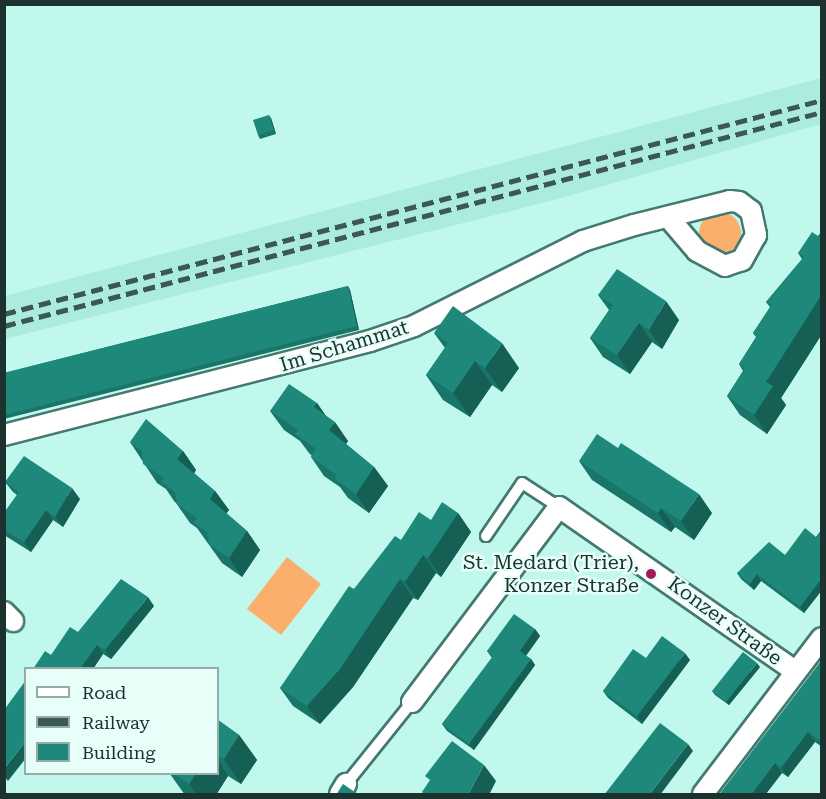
<!DOCTYPE html>
<html>
<head>
<meta charset="utf-8">
<style>
  body { margin:0 }
  #map { position:relative; width:826px; height:799px; overflow:hidden; background:#c0f8ed; font-family:"Roboto Serif",serif }
  div>[style] { position:absolute }
  .built>* { inset:0; background:#abecdf }
  .green>* { inset:0; background:#faaf6d }
  .round { border-radius:50% }
  .roads { filter:drop-shadow(2px 0 #447970) drop-shadow(-2px 0 #447970) drop-shadow(0 2px #447970) drop-shadow(0 -2px #447970) }
  .lane>* { height:10px; margin:-5px; padding:0 5px; transform-origin:5px; border-radius:5px; background:#fff }
  .street>* { height:20px; margin:-10px; padding:0 10px; transform-origin:10px; border-radius:10px; background:#fff }
  .rail>* { height:4.5px; margin-top:-2.25px; transform-origin:0; background:repeating-linear-gradient(90deg,#3c5853 0 12px,transparent 0 18px) }
  .wall>* { inset:0; background:#1a7569 }
  .shaded-wall>* { inset:0; background:#155f55 }
  .building>* { inset:0; background:#1e887a }
  .dots>* { width:16px; height:16px; translate:-50% -50%; box-sizing:border-box; border:3px solid #e8fef9; border-radius:50% }
  span { translate:-50% -50%; white-space:nowrap; text-align:center; line-height:1.15; -webkit-text-stroke:5px #e8fef9; paint-order:stroke }
  .street-label { font-size:20px; color:#1c322e }
  .poi-label { font-size:20px; color:#1c322e }
  .right { translate:-100% -50%; text-align:right }
  .frame { position:absolute; inset:0; border:6px solid #1c322e; pointer-events:none }
  .legend { position:absolute; left:24px; top:667px; width:195px; height:108px; box-sizing:border-box; background:#e8fef9; border:2px solid #96aca8; margin:0; padding:8px 10px; list-style:none; font-size:18px; color:#1c322e }
  .legend li { display:flex; align-items:center; gap:12px; height:30px }
  .legend b { width:30px; border:2px solid #96aca8 }
</style>
</head>
<body>
<div id="map">
  <div class="built">
    <i style="clip-path:polygon(821px 78px,821px 124px,550px 201px,5px 339px,5px 296px)"></i>
  </div>
  <div class="green">
    <i class="round" style="left:699px;top:212px;width:42px;height:42px"></i>
    <i style="clip-path:polygon(287px 557px,321px 584px,281px 635px,247px 609px)"></i>
  </div>
  <div class="roads">
    <div class="lane">
      <i style="left:486px;top:536px;width:64px;rotate:-55.8deg"></i>
      <i style="left:522px;top:483px;width:44px;rotate:33deg"></i>
      <i style="left:346px;top:784px;width:105px;rotate:-51.2deg"></i>
    </div>
    <div class="street">
      <i style="left:4px;top:435px;width:378px;rotate:-14.4deg"></i>
      <i style="left:370px;top:341px;width:46px;rotate:-18.8deg"></i>
      <i style="left:414px;top:326px;width:189px;rotate:-26.7deg"></i>
      <i style="left:583px;top:241px;width:53px;rotate:-17.4deg"></i>
      <i style="left:634px;top:225px;width:99px;rotate:-14deg"></i>
      <i style="left:730px;top:201px;width:9px;rotate:6deg"></i>
      <i style="left:739px;top:202px;width:15px;rotate:37deg"></i>
      <i style="left:751px;top:211px;width:25px;rotate:78deg"></i>
      <i style="left:756px;top:235px;width:29px;rotate:119deg"></i>
      <i style="left:742px;top:260px;width:18px;rotate:161deg"></i>
      <i style="left:725px;top:266px;width:32px;rotate:-152deg"></i>
      <i style="left:697px;top:251px;width:45px;rotate:-130.5deg"></i>
      <i style="left:4px;top:612px;width:13px;rotate:45deg"></i>
      <i style="left:412px;top:702px;width:244px;rotate:-53deg"></i>
      <i style="left:559px;top:507px;width:287px;rotate:34.8deg"></i>
      <i style="left:340px;top:794px;width:12px;rotate:-59deg"></i>
      <i style="left:703px;top:794px;width:196px;rotate:-52.7deg"></i>
    </div>
  </div>
  <div class="rail">
    <i style="left:4px;top:314px;width:846px;rotate:-14.66deg"></i>
    <i style="left:4px;top:326px;width:846px;rotate:-14.66deg"></i>
  </div>
  <div class="wall">
    <i style="clip-path:polygon(271px 118px,276px 134px,260px 139px,258px 135px)"></i>
    <i style="clip-path:polygon(822px 231px,822px 334px,781px 398px,786px 405px,767px 434px,740px 415px,727px 396px,743px 371px,739px 364px,756px 337px,753px 333px,770px 307px,766px 302px,802px 259px,798px 253px,818px 236px)"></i>
    <i style="clip-path:polygon(348px 286px,350px 290px,359px 330px,4px 419px,4px 373px)"></i>
    <i style="clip-path:polygon(598px 295px,679px 320px,662px 349px,652px 342px,630px 374px,603px 357px,590px 338px,609px 310px)"></i>
    <i style="clip-path:polygon(434px 333px,519px 368px,502px 392px,492px 385px,470px 417px,443px 400px,426px 375px,445px 348px)"></i>
    <i style="clip-path:polygon(317px 403px,326px 416px,348px 441px,346px 444px,374px 467px,388px 486px,369px 513px,348px 498px,340px 487px,324px 476px,311px 457px,312px 456px,309px 453px,300px 441px,284px 430px,270px 411px)"></i>
    <i style="clip-path:polygon(130px 442px,183px 451px,196px 470px,194px 473px,215px 491px,229px 510px,226px 513px,247px 531px,260px 550px,242px 577px,222px 563px,197px 528px,190px 523px,176px 503px,174px 501px,166px 489px,157px 483px)"></i>
    <i style="clip-path:polygon(579px 461px,712px 513px,694px 540px,675px 527px,671px 532px,592px 480px)"></i>
    <i style="clip-path:polygon(5px 482px,80px 499px,63px 527px,53px 520px,31px 552px,4px 535px,4px 513px,17px 495px,13px 492px)"></i>
    <i style="clip-path:polygon(458px 513px,471px 532px,441px 577px,436px 573px,418px 600px,413px 598px,353px 687px,320px 724px,293px 706px,280px 688px,354px 589px,401px 540px,431px 520px)"></i>
    <i style="clip-path:polygon(822px 529px,822px 590px,804px 613px,761px 581px,754px 590px,741px 579px,737px 573px,785px 555px,816px 537px)"></i>
    <i style="clip-path:polygon(154px 606px,111px 659px,103px 654px,93px 669px,33px 669px,51px 655px,78px 632px)"></i>
    <i style="clip-path:polygon(535px 629px,540px 636px,526px 656px,531px 659px,535px 665px,474px 750px,447px 731px,442px 724px,492px 658px,487px 651px)"></i>
    <i style="clip-path:polygon(646px 658px,690px 660px,642px 724px,608px 698px,603px 691px)"></i>
    <i style="clip-path:polygon(822px 660px,822px 747px,815px 742px,788px 777px,782px 773px,765px 795px,719px 795px)"></i>
    <i style="clip-path:polygon(760px 667px,729px 705px,715px 695px,712px 691px)"></i>
    <i style="clip-path:polygon(218px 720px,239px 735px,257px 760px,241px 784px,228px 776px,216px 795px,185px 795px,170px 774px,218px 774px)"></i>
  </div>
  <div class="shaded-wall">
    <i style="clip-path:polygon(269px 115px,271px 118px,276px 134px,274px 130px)"></i>
    <i style="clip-path:polygon(348px 286px,350px 290px,359px 330px,357px 326px)"></i>
    <i style="clip-path:polygon(822px 294px,822px 334px,781px 398px,786px 405px,767px 434px,754px 415px,766px 382px)"></i>
    <i style="clip-path:polygon(666px 301px,679px 320px,662px 349px,649px 330px)"></i>
    <i style="clip-path:polygon(639px 323px,652px 342px,630px 374px,617px 355px)"></i>
    <i style="clip-path:polygon(502px 343px,519px 368px,502px 392px,485px 368px)"></i>
    <i style="clip-path:polygon(475px 361px,492px 385px,470px 417px,453px 393px)"></i>
    <i style="clip-path:polygon(317px 403px,330px 422px,314px 407px)"></i>
    <i style="clip-path:polygon(335px 422px,348px 441px,342px 449px,329px 430px)"></i>
    <i style="clip-path:polygon(183px 451px,196px 470px,191px 478px,177px 459px)"></i>
    <i style="clip-path:polygon(374px 467px,388px 486px,369px 513px,356px 494px)"></i>
    <i style="clip-path:polygon(72px 488px,80px 499px,63px 527px,55px 517px)"></i>
    <i style="clip-path:polygon(215px 491px,229px 510px,223px 518px,210px 499px)"></i>
    <i style="clip-path:polygon(699px 494px,712px 513px,694px 540px,681px 521px)"></i>
    <i style="clip-path:polygon(661px 508px,675px 527px,671px 532px,658px 513px)"></i>
    <i style="clip-path:polygon(46px 510px,53px 520px,31px 552px,24px 542px)"></i>
    <i style="clip-path:polygon(458px 513px,471px 532px,441px 577px,428px 558px)"></i>
    <i style="clip-path:polygon(247px 531px,260px 550px,242px 577px,229px 558px)"></i>
    <i style="clip-path:polygon(423px 555px,436px 573px,418px 600px,405px 582px)"></i>
    <i style="clip-path:polygon(757px 574px,761px 581px,754px 590px,750px 584px)"></i>
    <i style="clip-path:polygon(822px 578px,822px 590px,804px 613px,800px 607px)"></i>
    <i style="clip-path:polygon(400px 579px,413px 598px,353px 687px,320px 724px,307px 706px)"></i>
    <i style="clip-path:polygon(148px 597px,154px 606px,111px 659px,105px 650px)"></i>
    <i style="clip-path:polygon(535px 629px,540px 636px,524px 658px,520px 651px)"></i>
    <i style="clip-path:polygon(97px 645px,103px 654px,93px 669px,80px 669px)"></i>
    <i style="clip-path:polygon(685px 653px,690px 660px,642px 724px,637px 716px)"></i>
    <i style="clip-path:polygon(531px 659px,535px 665px,474px 750px,469px 744px)"></i>
    <i style="clip-path:polygon(757px 663px,760px 667px,729px 705px,726px 702px)"></i>
    <i style="clip-path:polygon(808px 732px,815px 742px,788px 777px,781px 768px)"></i>
    <i style="clip-path:polygon(239px 735px,257px 760px,241px 784px,224px 759px)"></i>
    <i style="clip-path:polygon(26px 741px,26px 758px,8px 781px,4px 776px,4px 769px)"></i>
    <i style="clip-path:polygon(688px 744px,693px 751px,660px 795px,649px 795px)"></i>
    <i style="clip-path:polygon(218px 760px,228px 776px,216px 795px,197px 795px,189px 784px,196px 774px,218px 774px)"></i>
    <i style="clip-path:polygon(775px 763px,782px 773px,765px 795px,751px 795px)"></i>
    <i style="clip-path:polygon(484px 765px,496px 781px,489px 795px,468px 795px)"></i>
  </div>
  <div class="building">
    <i style="clip-path:polygon(269px 115px,274px 130px,258px 135px,253px 120px)"></i>
    <i style="clip-path:polygon(822px 231px,822px 294px,766px 382px,773px 386px,754px 415px,727px 396px,745px 368px,739px 364px,757px 336px,753px 333px,772px 305px,766px 302px,804px 257px,798px 253px,812px 232px,818px 236px)"></i>
    <i style="clip-path:polygon(617px 269px,666px 301px,649px 330px,639px 323px,617px 355px,590px 338px,613px 305px,598px 295px)"></i>
    <i style="clip-path:polygon(348px 286px,357px 326px,4px 415px,4px 373px)"></i>
    <i style="clip-path:polygon(453px 306px,502px 343px,485px 368px,475px 361px,453px 393px,426px 375px,448px 343px,434px 333px)"></i>
    <i style="clip-path:polygon(289px 384px,317px 403px,314px 407px,335px 422px,329px 430px,374px 467px,356px 494px,335px 479px,337px 475px,311px 457px,316px 449px,295px 434px,298px 430px,270px 411px)"></i>
    <i style="clip-path:polygon(146px 419px,183px 451px,177px 459px,215px 491px,210px 499px,247px 531px,229px 558px,209px 544px,207px 532px,194px 523px,197px 518px,177px 504px,175px 492px,161px 482px,164px 478px,143px 464px,142px 451px,130px 442px)"></i>
    <i style="clip-path:polygon(597px 434px,618px 448px,621px 443px,699px 494px,681px 521px,661px 508px,658px 513px,579px 461px)"></i>
    <i style="clip-path:polygon(24px 456px,72px 488px,55px 517px,46px 510px,24px 542px,4px 530px,4px 513px,19px 492px,5px 482px)"></i>
    <i style="clip-path:polygon(442px 502px,458px 513px,428px 558px,423px 555px,405px 582px,400px 579px,340px 669px,307px 706px,280px 688px,349px 586px,354px 589px,395px 536px,401px 540px,419px 512px,431px 520px)"></i>
    <i style="clip-path:polygon(805px 528px,816px 537px,822px 529px,822px 578px,800px 607px,757px 574px,750px 584px,737px 573px,769px 542px,785px 555px)"></i>
    <i style="clip-path:polygon(121px 579px,148px 597px,105px 650px,97px 645px,80px 669px,33px 669px,45px 651px,51px 655px,70px 627px,78px 632px)"></i>
    <i style="clip-path:polygon(514px 614px,535px 629px,520px 651px,531px 659px,469px 744px,442px 724px,493px 656px,487px 651px)"></i>
    <i style="clip-path:polygon(662px 636px,685px 653px,637px 716px,603px 691px,633px 649px,646px 658px)"></i>
    <i style="clip-path:polygon(743px 652px,757px 663px,726px 702px,712px 691px)"></i>
    <i style="clip-path:polygon(822px 660px,822px 742px,808px 732px,781px 768px,775px 763px,751px 795px,719px 795px)"></i>
    <i style="clip-path:polygon(26px 680px,26px 741px,4px 769px,4px 710px)"></i>
    <i style="clip-path:polygon(218px 720px,239px 735px,224px 759px,218px 755px)"></i>
    <i style="clip-path:polygon(660px 723px,688px 744px,649px 795px,604px 795px)"></i>
    <i style="clip-path:polygon(452px 741px,484px 765px,468px 795px,425px 795px,422px 792px,430px 780px,425px 776px)"></i>
    <i style="clip-path:polygon(174px 774px,196px 774px,189px 784px)"></i>
    <i style="clip-path:polygon(343px 784px,359px 795px,336px 795px)"></i>
  </div>
  <div class="dots">
    <i style="left:651px;top:574px;background:#a71757"></i>
  </div>
  <div class="street-label">
    <span style="left:344px;top:346px;rotate:-17deg">Im Schammat</span>
    <span style="left:725px;top:621px;rotate:36deg">Konzer Straße</span>
  </div>
  <div class="poi-label">
    <span class="right" style="left:639px;top:574px">St. Medard (Trier),<br>Konzer Straße</span>
  </div>
  <div class="frame"></div>
  <ul class="legend">
  <li><b style="height:8px;background:#fff"></b>Road</li>
  <li><b style="height:8px;background:#3c5853"></b>Railway</li>
  <li><b style="height:16px;background:#1e887a"></b>Building</li>
  </ul>
</div>
</body>
</html>
